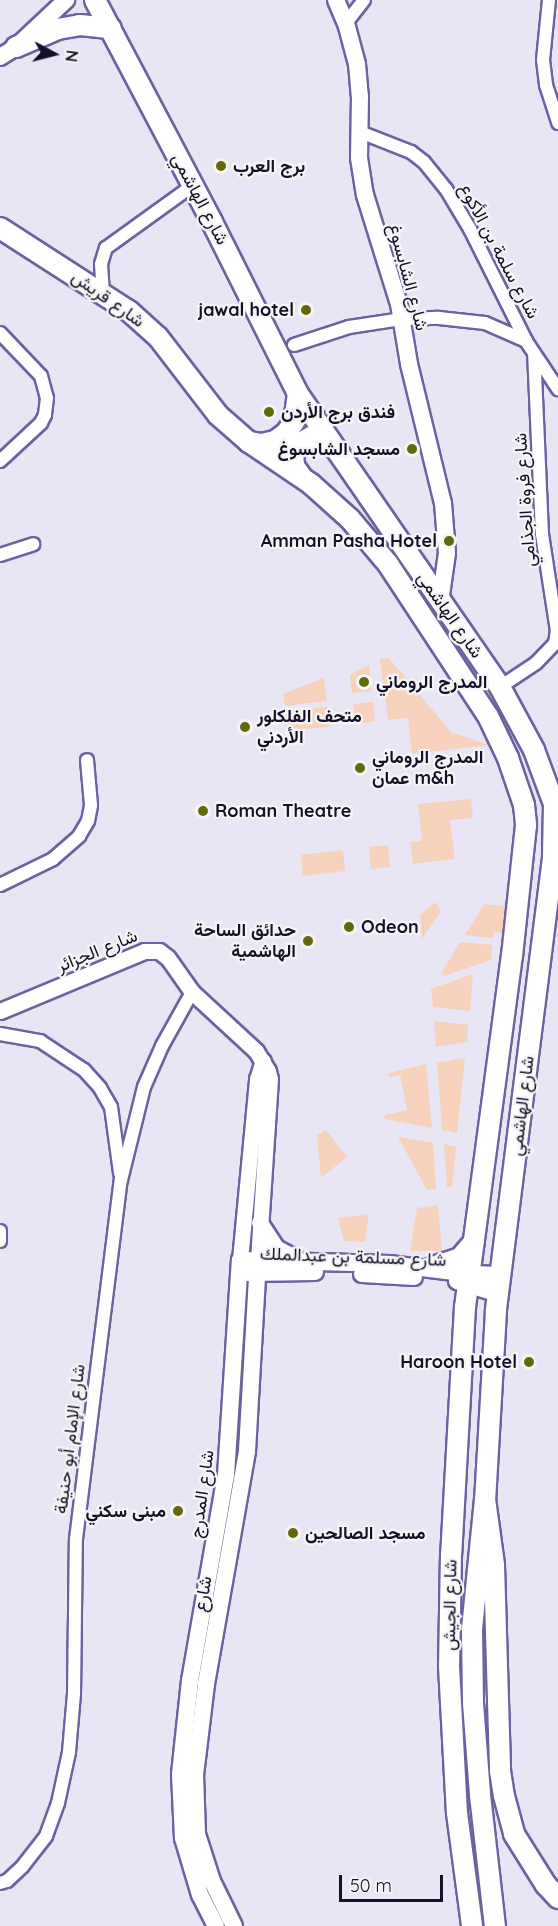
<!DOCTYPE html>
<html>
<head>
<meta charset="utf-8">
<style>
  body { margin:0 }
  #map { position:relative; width:558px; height:1926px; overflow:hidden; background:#e8e6f5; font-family:Quicksand,Vazirmatn,sans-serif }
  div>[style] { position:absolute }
  .green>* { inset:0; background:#f6d2bc }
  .roads { filter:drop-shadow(2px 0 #6f609f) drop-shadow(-2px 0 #6f609f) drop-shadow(0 2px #6f609f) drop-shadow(0 -2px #6f609f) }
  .minor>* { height:12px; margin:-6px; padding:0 6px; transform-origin:6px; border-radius:6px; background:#fff }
  .tertiary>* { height:15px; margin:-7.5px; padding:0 7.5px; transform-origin:7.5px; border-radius:7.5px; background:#fff }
  .secondary>* { height:16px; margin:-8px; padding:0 8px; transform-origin:8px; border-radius:8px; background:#fff }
  .primary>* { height:20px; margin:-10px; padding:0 10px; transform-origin:10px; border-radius:10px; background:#fff }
  .trunk>* { height:20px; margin:-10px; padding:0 10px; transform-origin:10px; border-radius:10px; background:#fff }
  .dots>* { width:16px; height:16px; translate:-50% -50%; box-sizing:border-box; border:3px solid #f5f5f5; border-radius:50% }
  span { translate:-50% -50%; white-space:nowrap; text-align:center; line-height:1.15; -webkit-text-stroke:4.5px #f5f5f5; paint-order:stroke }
  .poi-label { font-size:18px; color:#150f27; font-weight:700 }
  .left { translate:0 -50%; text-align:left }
  .right { translate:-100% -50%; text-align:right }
  .street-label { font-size:18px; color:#150f27 }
  .north { position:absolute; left:24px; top:24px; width:60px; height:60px; -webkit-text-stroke:4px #f5f5f5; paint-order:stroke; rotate:97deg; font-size:16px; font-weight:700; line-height:24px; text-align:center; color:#150f27 }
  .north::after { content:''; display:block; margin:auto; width:21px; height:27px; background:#150f27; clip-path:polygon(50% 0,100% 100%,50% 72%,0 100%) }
  .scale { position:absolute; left:339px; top:1875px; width:104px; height:27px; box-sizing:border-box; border:3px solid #150f27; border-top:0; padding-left:8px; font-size:18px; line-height:21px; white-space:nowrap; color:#150f27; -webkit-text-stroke:4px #f5f5f5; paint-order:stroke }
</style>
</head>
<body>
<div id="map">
  <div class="green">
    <i style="clip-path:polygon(389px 658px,451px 732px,489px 745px,412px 754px,408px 718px,388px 720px,380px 659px)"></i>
    <i style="clip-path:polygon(369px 665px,371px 691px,352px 693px,350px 675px)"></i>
    <i style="clip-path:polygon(324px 678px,327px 701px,285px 706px,283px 694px)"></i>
    <i style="clip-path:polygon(373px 702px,375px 721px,356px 724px,353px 704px)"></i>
    <i style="clip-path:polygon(327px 707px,329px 727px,287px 731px,285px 711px)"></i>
    <i style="clip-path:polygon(471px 799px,473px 818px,450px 820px,455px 859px,413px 864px,410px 842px,422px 841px,418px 804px)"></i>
    <i style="clip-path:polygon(388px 845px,390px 867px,371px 869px,369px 847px)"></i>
    <i style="clip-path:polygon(343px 850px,345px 871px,303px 876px,301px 855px)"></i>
    <i style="clip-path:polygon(435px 902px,441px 911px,422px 939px,420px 915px)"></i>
    <i style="clip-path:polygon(484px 904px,505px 906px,502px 933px,494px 932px,493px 938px,465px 935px)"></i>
    <i style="clip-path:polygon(460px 942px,492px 945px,491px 960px,444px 976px,442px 972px)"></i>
    <i style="clip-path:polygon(473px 974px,470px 1011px,433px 1007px,431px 989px)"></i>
    <i style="clip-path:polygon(434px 1021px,468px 1025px,467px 1042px,436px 1047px)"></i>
    <i style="clip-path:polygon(465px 1058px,457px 1133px,442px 1130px,437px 1063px)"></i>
    <i style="clip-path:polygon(426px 1064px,432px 1128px,384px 1119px,385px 1115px,407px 1110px,400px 1075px,389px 1077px,388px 1073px)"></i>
    <i style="clip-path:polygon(326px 1130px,347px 1157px,321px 1178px,317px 1135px)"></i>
    <i style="clip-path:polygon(398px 1137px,433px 1143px,436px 1189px,427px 1190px)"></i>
    <i style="clip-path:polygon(444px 1144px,456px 1147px,452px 1187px,447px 1187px)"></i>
    <i style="clip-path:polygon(438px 1205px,442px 1251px,410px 1251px,417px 1208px)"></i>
    <i style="clip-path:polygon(369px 1214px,365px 1242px,344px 1241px,338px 1218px)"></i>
  </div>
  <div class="roads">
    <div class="minor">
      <i style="left:549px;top:0;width:60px;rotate:95.7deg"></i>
      <i style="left:543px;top:60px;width:25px;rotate:83deg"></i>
      <i style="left:546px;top:85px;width:40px;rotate:72deg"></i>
      <i style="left:346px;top:23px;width:29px;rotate:-52deg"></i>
      <i style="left:360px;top:132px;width:55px;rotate:21.4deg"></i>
      <i style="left:411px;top:152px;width:16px;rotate:38deg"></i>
      <i style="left:424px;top:162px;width:35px;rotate:51deg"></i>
      <i style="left:446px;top:189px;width:47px;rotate:59deg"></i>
      <i style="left:470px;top:229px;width:125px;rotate:63.4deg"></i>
      <i style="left:526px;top:341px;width:58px;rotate:56.3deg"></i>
      <i style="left:103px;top:293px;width:29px;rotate:-94deg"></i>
      <i style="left:101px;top:264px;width:17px;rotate:-73deg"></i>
      <i style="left:106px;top:248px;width:106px;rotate:-35.8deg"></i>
      <i style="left:0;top:333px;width:59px;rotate:46.4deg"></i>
      <i style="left:41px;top:376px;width:23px;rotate:75deg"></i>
      <i style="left:47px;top:398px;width:17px;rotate:97deg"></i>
      <i style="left:45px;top:415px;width:9px;rotate:117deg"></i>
      <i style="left:41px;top:423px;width:56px;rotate:137.2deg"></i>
      <i style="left:294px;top:345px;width:58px;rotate:-18.1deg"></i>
      <i style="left:349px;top:327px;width:54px;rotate:-8.6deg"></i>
      <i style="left:402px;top:319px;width:37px;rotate:-2deg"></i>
      <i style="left:439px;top:318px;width:46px;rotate:6.2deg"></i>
      <i style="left:485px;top:323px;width:45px;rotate:23.7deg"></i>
      <i style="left:0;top:555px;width:35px;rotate:-18deg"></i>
      <i style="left:500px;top:687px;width:43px;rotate:-33.7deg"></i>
      <i style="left:536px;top:663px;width:28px;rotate:-46deg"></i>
      <i style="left:555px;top:643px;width:12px;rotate:-81deg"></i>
      <i style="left:557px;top:631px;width:98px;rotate:-98.8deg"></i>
      <i style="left:542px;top:534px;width:180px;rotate:-92.5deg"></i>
      <i style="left:0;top:885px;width:59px;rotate:-26.1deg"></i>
      <i style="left:53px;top:859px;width:35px;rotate:-41deg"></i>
      <i style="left:79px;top:836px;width:17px;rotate:-59deg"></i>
      <i style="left:88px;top:821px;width:16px;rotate:-79deg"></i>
      <i style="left:91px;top:805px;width:45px;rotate:-95.1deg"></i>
      <i style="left:0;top:1034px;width:41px;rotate:9.9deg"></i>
      <i style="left:40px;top:1041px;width:53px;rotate:33.4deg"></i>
      <i style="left:84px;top:1070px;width:24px;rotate:48deg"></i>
      <i style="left:100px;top:1088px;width:22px;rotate:60deg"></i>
      <i style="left:111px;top:1107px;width:67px;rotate:82.2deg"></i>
      <i style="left:0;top:1231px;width:10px;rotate:90deg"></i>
      <i style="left:0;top:1883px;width:7px;rotate:-16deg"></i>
      <i style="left:7px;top:1881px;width:21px;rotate:-43deg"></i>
      <i style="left:22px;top:1867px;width:39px;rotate:-52deg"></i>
      <i style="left:46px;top:1836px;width:35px;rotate:-70deg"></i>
      <i style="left:58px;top:1803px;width:52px;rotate:-77.8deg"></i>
      <i style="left:69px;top:1752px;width:58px;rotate:-85.1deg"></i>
      <i style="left:74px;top:1694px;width:155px;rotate:-89.3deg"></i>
      <i style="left:76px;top:1539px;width:362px;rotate:-82.9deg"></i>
      <i style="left:121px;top:1180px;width:96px;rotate:-76.1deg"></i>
      <i style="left:144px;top:1087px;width:45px;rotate:-66.3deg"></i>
      <i style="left:162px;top:1046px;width:62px;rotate:-60.9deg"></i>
    </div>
    <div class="tertiary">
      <i style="left:0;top:1011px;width:156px;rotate:-22.6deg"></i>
      <i style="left:144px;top:951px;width:15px"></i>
      <i style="left:159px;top:951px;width:11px;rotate:38deg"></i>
      <i style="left:168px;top:958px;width:42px;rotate:54.8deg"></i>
      <i style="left:192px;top:992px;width:87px;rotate:42.7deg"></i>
      <i style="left:256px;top:1051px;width:23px;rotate:59deg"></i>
      <i style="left:268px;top:1071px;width:8px;rotate:76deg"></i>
      <i style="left:270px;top:1079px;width:182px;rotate:93.8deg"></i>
      <i style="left:240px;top:1260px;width:182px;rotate:-84.6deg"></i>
      <i style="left:257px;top:1079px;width:19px;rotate:-72deg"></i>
    </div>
    <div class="secondary">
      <i style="left:336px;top:0;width:25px;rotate:67deg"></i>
      <i style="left:346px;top:23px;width:42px;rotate:75deg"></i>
      <i style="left:357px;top:64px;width:32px;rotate:85deg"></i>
      <i style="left:360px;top:96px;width:62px;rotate:90.9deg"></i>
      <i style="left:359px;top:158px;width:37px;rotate:81deg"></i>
      <i style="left:365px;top:195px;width:114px;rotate:72.7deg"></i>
      <i style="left:399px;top:304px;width:61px;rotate:80.5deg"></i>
      <i style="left:409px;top:364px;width:143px;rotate:76.3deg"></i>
      <i style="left:443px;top:503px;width:50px;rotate:85.4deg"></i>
      <i style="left:447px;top:553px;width:49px;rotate:98.1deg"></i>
      <i style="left:0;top:57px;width:19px;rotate:-32deg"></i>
      <i style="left:16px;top:47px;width:69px;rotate:-43.2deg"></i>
      <i style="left:260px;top:1223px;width:30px;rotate:57deg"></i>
      <i style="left:276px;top:1248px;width:21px;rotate:28deg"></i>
      <i style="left:248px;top:1273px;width:67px;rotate:-0.9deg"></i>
      <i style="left:362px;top:1274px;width:52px;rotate:3.3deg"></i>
      <i style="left:457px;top:1281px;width:44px;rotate:17.2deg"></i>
      <i style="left:216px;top:1926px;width:35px;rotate:-117deg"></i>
      <i style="left:200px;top:1895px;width:59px;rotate:-106.6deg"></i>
      <i style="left:183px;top:1838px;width:64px;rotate:-92.7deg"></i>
      <i style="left:180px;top:1774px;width:94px;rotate:-83.9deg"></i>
      <i style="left:190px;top:1681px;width:209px;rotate:-80.1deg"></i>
      <i style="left:226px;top:1475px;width:215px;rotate:-86.3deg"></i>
      <i style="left:240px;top:1260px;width:149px;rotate:1.5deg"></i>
      <i style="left:389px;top:1264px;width:82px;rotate:7deg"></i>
      <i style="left:470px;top:1274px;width:31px;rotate:2deg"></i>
      <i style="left:234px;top:1926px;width:50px;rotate:-116.1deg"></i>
      <i style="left:212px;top:1881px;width:49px;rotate:-107.7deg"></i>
      <i style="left:197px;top:1834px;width:59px;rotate:-91.9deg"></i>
      <i style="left:195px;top:1775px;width:92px;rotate:-83.1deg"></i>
      <i style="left:206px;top:1684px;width:237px;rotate:-80deg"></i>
      <i style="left:247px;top:1451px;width:190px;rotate:-86.7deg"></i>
    </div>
    <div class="primary">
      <i style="left:95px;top:0;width:251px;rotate:62.2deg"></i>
      <i style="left:212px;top:222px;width:192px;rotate:63.4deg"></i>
      <i style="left:298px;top:394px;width:356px;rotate:55.4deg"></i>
      <i style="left:500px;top:687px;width:72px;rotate:61.6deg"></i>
      <i style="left:534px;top:750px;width:58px;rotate:69.7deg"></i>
      <i style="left:554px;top:804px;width:54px;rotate:91.1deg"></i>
      <i style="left:553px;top:858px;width:457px;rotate:97.2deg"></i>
      <i style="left:496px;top:1311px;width:188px;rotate:93.3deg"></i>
      <i style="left:485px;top:1499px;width:132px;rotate:95.7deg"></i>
      <i style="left:472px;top:1630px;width:73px;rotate:89.2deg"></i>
      <i style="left:473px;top:1703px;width:92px;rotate:85.6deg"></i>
      <i style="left:480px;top:1795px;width:132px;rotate:83.5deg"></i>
      <i style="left:16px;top:47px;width:46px;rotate:-23.2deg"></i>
      <i style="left:58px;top:29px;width:22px;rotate:-10deg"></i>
      <i style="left:80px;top:25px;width:31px;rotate:6deg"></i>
      <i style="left:0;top:228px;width:153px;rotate:32.8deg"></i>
      <i style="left:129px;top:311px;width:39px;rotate:42deg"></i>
      <i style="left:158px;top:337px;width:98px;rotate:52.4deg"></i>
      <i style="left:218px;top:415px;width:41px;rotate:41.1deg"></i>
      <i style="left:249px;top:442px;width:75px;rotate:34.1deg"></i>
      <i style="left:311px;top:484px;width:52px;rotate:41.9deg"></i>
      <i style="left:350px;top:519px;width:59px;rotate:49.8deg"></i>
      <i style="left:388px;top:564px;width:182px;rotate:56.7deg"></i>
      <i style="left:488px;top:716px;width:47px;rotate:64.5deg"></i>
      <i style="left:508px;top:758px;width:50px;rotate:71.2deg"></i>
      <i style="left:524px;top:805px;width:20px;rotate:84deg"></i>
      <i style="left:526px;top:825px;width:131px;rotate:96.1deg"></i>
      <i style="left:512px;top:955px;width:355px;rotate:97.6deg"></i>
      <i style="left:465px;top:1307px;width:247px;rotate:93.2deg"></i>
      <i style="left:451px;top:1554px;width:112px;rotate:91deg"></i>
      <i style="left:449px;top:1666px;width:147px;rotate:86.9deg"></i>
      <i style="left:457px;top:1813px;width:114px;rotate:82.4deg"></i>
      <i style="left:249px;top:442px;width:13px;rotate:9deg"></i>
      <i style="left:262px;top:444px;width:13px;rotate:-13deg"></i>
      <i style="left:275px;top:441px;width:14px;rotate:-36deg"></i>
      <i style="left:286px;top:433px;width:14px;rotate:-54deg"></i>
      <i style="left:294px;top:422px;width:28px;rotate:-82deg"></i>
      <i style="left:301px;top:476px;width:12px;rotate:-125deg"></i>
      <i style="left:294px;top:466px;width:13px;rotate:-94deg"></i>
      <i style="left:293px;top:453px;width:12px;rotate:-55deg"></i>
      <i style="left:300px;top:443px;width:13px;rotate:-29deg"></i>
      <i style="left:311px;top:437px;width:12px;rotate:9deg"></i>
      <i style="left:323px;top:439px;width:14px;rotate:36deg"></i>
      <i style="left:433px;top:1267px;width:28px;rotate:-18deg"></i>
      <i style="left:460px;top:1258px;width:21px;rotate:-49deg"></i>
    </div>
    <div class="trunk">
      <i style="left:485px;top:1499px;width:67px;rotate:82.2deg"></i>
      <i style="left:494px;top:1565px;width:206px;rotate:88.3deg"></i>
      <i style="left:500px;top:1771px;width:25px;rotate:81deg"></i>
      <i style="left:504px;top:1796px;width:39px;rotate:75deg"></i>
      <i style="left:514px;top:1834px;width:60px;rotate:57.9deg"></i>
      <i style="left:546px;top:1885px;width:18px;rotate:47deg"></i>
    </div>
  </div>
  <div class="dots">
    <i style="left:221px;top:166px;background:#636809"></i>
    <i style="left:306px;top:310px;background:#636809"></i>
    <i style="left:269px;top:412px;background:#636809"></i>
    <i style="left:412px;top:449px;background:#636809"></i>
    <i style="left:449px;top:541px;background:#636809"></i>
    <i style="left:364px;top:682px;background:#636809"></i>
    <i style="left:245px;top:727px;background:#636809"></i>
    <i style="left:360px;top:768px;background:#636809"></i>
    <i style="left:203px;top:811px;background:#636809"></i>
    <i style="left:349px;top:927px;background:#636809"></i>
    <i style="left:308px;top:941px;background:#636809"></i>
    <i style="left:529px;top:1362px;background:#636809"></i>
    <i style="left:178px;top:1511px;background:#636809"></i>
    <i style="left:293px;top:1533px;background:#636809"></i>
  </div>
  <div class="poi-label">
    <span class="left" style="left:233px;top:166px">برج العرب</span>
    <span class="right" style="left:294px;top:310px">jawal hotel</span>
    <span class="left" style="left:281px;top:412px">فندق برج الأردن</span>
    <span class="right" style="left:400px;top:449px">مسجد الشابسوغ</span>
    <span class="right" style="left:437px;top:541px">Amman Pasha Hotel</span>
    <span class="left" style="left:376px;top:682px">المدرج الروماني</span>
    <span class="left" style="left:257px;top:727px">متحف الفلكلور<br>الأردني</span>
    <span class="left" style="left:372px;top:768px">المدرج الروماني<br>عمان m&amp;h</span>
    <span class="left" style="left:215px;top:811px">Roman Theatre</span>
    <span class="left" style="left:361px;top:927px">Odeon</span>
    <span class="right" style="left:296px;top:941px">حدائق الساحة<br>الهاشمية</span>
    <span class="right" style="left:517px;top:1362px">Haroon Hotel</span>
    <span class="right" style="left:166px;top:1511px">مبنى سكني</span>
    <span class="left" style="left:305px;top:1533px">مسجد الصالحين</span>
  </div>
  <div class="street-label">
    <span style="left:200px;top:199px;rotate:62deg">شارع الهاشمي</span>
    <span style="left:499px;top:251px;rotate:62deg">شارع سلمة بن الأكوع</span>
    <span style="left:408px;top:277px;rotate:75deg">شارع الشابسوغ</span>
    <span style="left:108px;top:299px;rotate:35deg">شارع قريش</span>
    <span style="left:525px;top:500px;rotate:-94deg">شارع فروة الجذامي</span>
    <span style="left:450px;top:615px;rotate:55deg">شارع الهاشمي</span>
    <span style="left:97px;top:951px;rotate:-22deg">شارع الجزائر</span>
    <span style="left:522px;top:1106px;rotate:-83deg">شارع الهاشمي</span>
    <span style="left:353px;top:1257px;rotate:2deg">شارع مسلمة بن عبدالملك</span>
    <span style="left:70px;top:1439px;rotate:-83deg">شارع الإمام أبو حنيفة</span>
    <span style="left:202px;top:1494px;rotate:-82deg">شارع المدرج</span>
    <span style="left:203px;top:1594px;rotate:-80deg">شارع</span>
    <span style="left:450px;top:1605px;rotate:-89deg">شارع الجيش</span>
  </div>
  <div class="north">N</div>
  <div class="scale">50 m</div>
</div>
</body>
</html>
